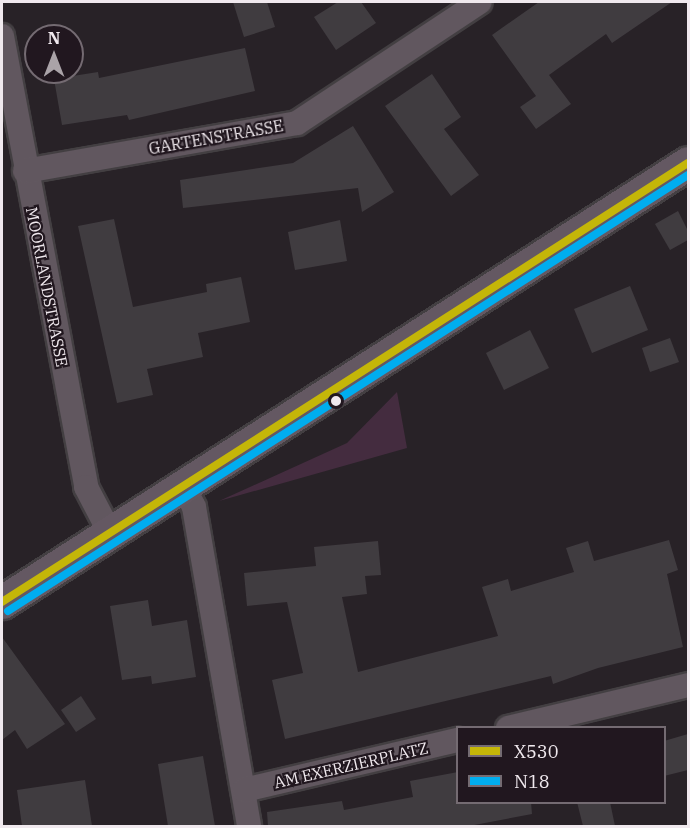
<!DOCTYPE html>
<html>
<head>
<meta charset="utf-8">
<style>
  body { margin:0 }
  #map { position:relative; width:690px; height:828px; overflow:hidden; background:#282227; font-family:"IBM Plex Serif",serif }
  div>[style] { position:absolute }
  .green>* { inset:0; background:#442c3f }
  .building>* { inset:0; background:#403c40 }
  .roads { filter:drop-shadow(2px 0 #433f42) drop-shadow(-2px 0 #433f42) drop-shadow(0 2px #433f42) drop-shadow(0 -2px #433f42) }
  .street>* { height:24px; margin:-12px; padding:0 12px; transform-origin:12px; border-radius:12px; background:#61575f }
  .secondary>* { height:33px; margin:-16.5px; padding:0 16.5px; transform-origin:16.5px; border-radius:16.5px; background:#645862 }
  .bus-1>* { height:8px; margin:-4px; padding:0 4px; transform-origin:4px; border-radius:4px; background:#c4b608 }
  .bus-2>* { height:8px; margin:-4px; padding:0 4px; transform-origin:4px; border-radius:4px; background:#00adef }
  .dots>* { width:16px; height:16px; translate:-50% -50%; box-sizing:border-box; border:3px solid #21171f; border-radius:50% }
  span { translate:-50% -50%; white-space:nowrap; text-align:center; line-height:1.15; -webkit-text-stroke:4.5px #21171f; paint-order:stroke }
  .street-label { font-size:16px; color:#f0e9ee }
  .frame { position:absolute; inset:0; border:3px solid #f0e9ee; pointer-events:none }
  .legend { position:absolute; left:456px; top:726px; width:210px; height:78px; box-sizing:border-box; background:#21171f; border:2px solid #746b72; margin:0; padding:8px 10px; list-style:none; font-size:18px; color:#f0e9ee }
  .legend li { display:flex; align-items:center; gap:12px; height:30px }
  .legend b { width:30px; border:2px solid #746b72 }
  .north { position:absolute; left:24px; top:24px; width:60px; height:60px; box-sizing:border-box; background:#21171f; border:2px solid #746b72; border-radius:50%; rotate:0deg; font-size:16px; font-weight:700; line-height:24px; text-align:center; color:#f0e9ee }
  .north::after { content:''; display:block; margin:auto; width:21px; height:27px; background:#aaa3a8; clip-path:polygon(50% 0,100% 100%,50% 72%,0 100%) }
</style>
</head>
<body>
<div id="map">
  <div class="green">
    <i style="clip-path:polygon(397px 392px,407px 448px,219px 501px,347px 443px)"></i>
  </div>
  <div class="building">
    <i style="clip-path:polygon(233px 2px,267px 2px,275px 27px,244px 37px)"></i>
    <i style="clip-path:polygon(338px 2px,361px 2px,376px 23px,336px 50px,314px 17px)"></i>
    <i style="clip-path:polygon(539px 2px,672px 2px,612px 43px,606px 34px,549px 75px,571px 104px,536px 129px,520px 107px,536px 96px,492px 35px)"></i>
    <i style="clip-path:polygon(245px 48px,255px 91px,129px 120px,127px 115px,62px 125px,54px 79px,98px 72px,99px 78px)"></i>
    <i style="clip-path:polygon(432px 74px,461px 117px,444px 129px,479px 175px,451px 196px,385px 106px)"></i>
    <i style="clip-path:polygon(353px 126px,394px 192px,362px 212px,358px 188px,183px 208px,180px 180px,293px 163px)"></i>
    <i style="clip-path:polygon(678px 211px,688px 231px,688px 240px,670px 250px,655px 224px)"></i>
    <i style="clip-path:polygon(114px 219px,133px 307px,207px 292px,206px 284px,241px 277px,250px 322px,198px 333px,203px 357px,147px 369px,153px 395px,117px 403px,78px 226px)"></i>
    <i style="clip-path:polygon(340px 220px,347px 261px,295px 270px,288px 232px)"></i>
    <i style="clip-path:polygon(630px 286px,648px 330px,592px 353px,574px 309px)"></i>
    <i style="clip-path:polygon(530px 330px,549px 368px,504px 390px,486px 353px)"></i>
    <i style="clip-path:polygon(670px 338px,679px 362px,650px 372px,642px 348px)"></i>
    <i style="clip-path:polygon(669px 540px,678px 570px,667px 574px,683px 647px,598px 668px,553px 684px,551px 676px,285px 739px,272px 680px,303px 673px,287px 602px,247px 606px,244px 573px,316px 566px,314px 547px,378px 541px,381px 575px,365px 576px,367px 594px,342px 597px,358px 672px,498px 636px,482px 587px,508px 579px,511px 591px,574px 572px,566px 548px,588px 541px,594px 561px)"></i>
    <i style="clip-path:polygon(148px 600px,152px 626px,187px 620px,196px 677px,152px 684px,151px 676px,122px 680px,110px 606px)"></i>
    <i style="clip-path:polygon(2px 637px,65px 724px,27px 749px,15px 730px,2px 740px)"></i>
    <i style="clip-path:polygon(81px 696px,96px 719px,76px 732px,61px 710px)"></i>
    <i style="clip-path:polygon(688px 734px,688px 770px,664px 776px,664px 741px)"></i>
    <i style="clip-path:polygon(203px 756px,215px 826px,168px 826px,158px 764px)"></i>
    <i style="clip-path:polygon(458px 772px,458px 802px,531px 802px,532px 814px,469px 826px,268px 826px,267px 812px,342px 801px,344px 810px,413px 797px,410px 781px)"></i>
    <i style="clip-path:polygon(85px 780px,92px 826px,22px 826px,17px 790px)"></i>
    <i style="clip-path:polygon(577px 802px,610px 802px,615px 826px,583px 826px)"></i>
  </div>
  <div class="roads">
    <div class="street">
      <i style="left:2px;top:36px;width:459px;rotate:79.4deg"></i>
      <i style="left:86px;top:487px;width:52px;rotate:62.4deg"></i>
      <i style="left:25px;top:171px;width:276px;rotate:-10deg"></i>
      <i style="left:297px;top:123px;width:219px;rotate:-33.5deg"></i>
      <i style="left:184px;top:488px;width:21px;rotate:62deg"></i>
      <i style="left:194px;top:507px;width:324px;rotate:80.2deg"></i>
      <i style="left:508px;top:728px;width:185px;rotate:-13.4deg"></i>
      <i style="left:244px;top:790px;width:220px;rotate:-13.2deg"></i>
    </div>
    <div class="secondary">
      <i style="left:2px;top:602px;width:814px;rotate:-32.62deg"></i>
    </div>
  </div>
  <div class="bus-1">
    <i style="left:2px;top:602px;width:814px;rotate:-32.62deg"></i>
  </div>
  <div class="bus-2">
    <i style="left:8px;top:611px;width:808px;rotate:-32.67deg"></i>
  </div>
  <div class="dots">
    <i style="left:336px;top:401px;background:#f0e9ee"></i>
  </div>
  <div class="street-label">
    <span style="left:216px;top:137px;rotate:-10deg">GARTENSTRASSE</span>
    <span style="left:47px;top:287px;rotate:79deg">MOORLANDSTRASSE</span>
    <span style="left:351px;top:765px;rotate:-13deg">AM EXERZIERPLATZ</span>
  </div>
  <div class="frame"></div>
  <ul class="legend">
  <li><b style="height:8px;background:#c4b608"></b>X530</li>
  <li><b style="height:8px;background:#00adef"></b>N18</li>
  </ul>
  <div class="north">N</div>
</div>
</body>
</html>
